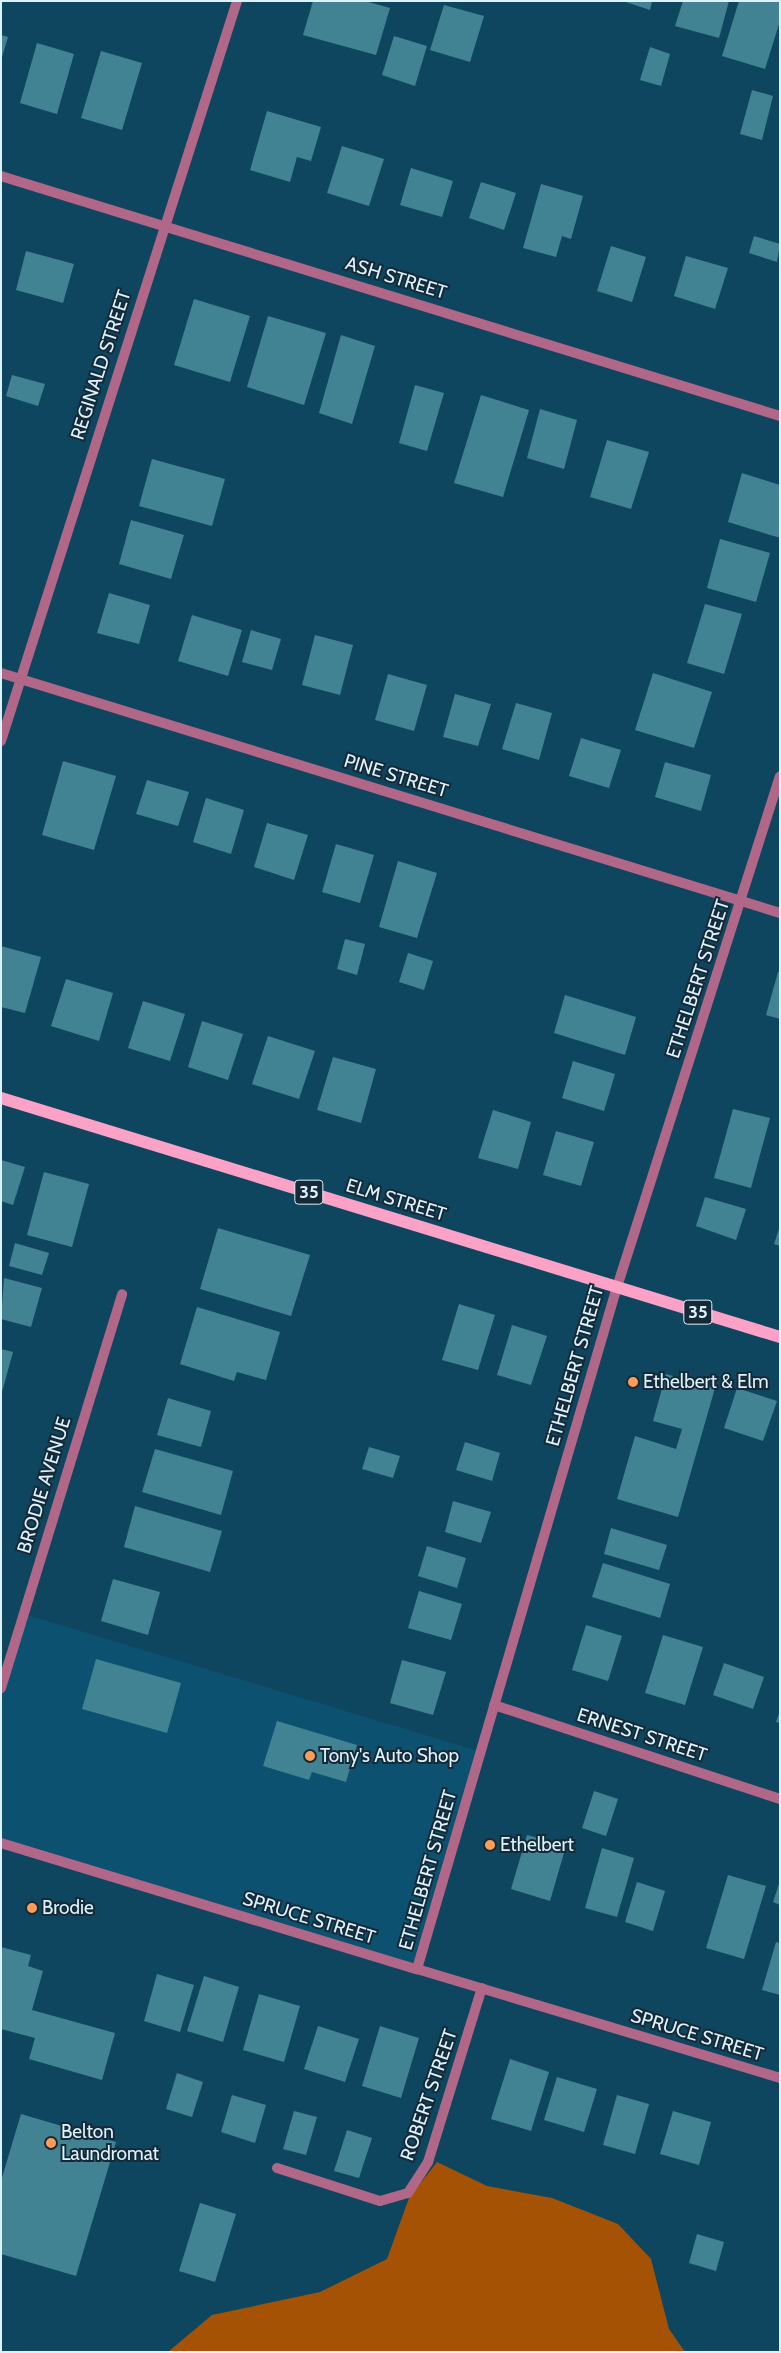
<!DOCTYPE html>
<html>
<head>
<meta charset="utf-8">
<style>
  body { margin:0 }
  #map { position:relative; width:781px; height:2353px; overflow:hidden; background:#0e4660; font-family:Cabin,sans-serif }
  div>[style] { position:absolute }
  .built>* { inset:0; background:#0c5170 }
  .forest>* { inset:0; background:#a55205 }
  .building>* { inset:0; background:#418392 }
  .minor>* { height:10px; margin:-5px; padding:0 5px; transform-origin:5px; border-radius:5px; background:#b16787 }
  .tertiary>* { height:10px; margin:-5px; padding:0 5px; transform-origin:5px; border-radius:5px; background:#b16787 }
  .primary>* { height:12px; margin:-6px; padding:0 6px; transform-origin:6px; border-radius:6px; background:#fca2c7 }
  .dots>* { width:14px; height:14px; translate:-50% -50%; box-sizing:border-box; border:2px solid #152a36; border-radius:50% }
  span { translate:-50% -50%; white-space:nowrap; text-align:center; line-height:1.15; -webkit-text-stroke:4px #152a36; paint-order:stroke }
  .shield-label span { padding:1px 4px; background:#152a36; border:1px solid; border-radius:4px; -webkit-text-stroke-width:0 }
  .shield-label { font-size:18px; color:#ddf2ff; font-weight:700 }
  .street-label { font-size:19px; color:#ddf2ff }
  .poi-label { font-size:19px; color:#ddf2ff }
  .left { translate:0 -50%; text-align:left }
  .frame { position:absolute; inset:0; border:2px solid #ddf2ff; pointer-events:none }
</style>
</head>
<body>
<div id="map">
  <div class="built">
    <i style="clip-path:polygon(24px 1614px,478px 1751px,415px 1964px,1px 1840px,1px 1694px)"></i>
  </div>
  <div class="forest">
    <i style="clip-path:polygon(437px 2162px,487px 2186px,552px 2198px,618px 2224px,651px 2259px,669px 2329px,685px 2352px,168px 2352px,212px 2315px,320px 2292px,387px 2259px,409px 2198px)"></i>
  </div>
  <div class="building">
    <i style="clip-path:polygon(313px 1px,365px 1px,390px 8px,376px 55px,303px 35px)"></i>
    <i style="clip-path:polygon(623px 1px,652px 1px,650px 10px)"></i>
    <i style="clip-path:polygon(683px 1px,729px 1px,719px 38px,675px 26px)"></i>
    <i style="clip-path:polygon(739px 1px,780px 1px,780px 21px,765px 69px,722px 56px)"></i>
    <i style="clip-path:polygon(444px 5px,484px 16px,470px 62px,430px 50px)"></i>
    <i style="clip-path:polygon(1px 35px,8px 37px,2px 57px,1px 56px)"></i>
    <i style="clip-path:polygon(394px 36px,427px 46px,415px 86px,382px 75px)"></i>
    <i style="clip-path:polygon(37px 43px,74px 54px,57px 114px,20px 103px)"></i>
    <i style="clip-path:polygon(650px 47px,670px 54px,661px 86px,640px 80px)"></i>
    <i style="clip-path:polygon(101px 51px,142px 63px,122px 130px,81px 118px)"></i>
    <i style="clip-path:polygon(752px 90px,773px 96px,762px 140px,740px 134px)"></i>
    <i style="clip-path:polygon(267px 111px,321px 127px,311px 161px,297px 157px,290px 182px,250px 170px)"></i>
    <i style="clip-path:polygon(342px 146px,384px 159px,369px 206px,327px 193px)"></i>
    <i style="clip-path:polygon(411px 168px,453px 181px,442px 217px,400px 205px)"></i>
    <i style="clip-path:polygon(481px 182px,516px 193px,504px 230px,469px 218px)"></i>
    <i style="clip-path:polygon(541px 184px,583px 196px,571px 239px,562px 236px,556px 257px,523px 248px)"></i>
    <i style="clip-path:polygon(754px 236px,780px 244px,777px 262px,749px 253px)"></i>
    <i style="clip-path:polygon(611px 246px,646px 257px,632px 302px,597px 291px)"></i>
    <i style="clip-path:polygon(26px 251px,74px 264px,63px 303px,16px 290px)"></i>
    <i style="clip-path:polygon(686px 256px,728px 268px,715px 309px,674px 296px)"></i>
    <i style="clip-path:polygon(194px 299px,250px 316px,230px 382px,174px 365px)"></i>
    <i style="clip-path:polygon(268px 316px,326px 333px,304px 405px,247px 387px)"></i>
    <i style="clip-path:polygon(341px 335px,375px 346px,352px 424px,319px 413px)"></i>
    <i style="clip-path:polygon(12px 375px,45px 384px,38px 406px,6px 396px)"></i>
    <i style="clip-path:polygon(415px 385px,444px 393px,427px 451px,399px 443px)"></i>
    <i style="clip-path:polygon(481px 395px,529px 410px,503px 497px,454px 483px)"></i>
    <i style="clip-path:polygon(540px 409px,577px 420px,564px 469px,527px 458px)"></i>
    <i style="clip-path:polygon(607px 440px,649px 452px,631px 509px,590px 497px)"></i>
    <i style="clip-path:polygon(152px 459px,225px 479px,212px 526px,139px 506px)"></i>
    <i style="clip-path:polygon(742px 473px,780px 485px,780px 538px,728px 522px)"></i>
    <i style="clip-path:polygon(131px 520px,184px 535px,171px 579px,119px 564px)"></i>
    <i style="clip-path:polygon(720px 539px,770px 553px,756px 602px,707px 588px)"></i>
    <i style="clip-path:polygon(109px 593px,150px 605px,139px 644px,97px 633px)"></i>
    <i style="clip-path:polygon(705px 604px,742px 614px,724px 674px,687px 663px)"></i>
    <i style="clip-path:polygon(192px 615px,242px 630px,228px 676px,178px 661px)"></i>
    <i style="clip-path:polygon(251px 630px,281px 639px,272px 670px,242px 662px)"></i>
    <i style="clip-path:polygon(315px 635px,353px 645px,340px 695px,302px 685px)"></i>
    <i style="clip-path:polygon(653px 673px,712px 692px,694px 748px,635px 730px)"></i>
    <i style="clip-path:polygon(388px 674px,427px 685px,414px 731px,375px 720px)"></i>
    <i style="clip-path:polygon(455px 694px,491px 704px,478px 746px,443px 737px)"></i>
    <i style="clip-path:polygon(516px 703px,552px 713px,539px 760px,502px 749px)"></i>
    <i style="clip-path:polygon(581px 738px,621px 750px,609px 788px,569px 776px)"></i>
    <i style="clip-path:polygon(63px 761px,116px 776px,94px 850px,42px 835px)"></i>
    <i style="clip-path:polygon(665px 762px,711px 775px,701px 811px,655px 797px)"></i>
    <i style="clip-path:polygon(147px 780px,189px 792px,178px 826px,136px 814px)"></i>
    <i style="clip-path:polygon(206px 798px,244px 810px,231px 854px,193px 842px)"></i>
    <i style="clip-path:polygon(267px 823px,308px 835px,294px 880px,254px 867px)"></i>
    <i style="clip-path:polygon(336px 844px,374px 855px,360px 903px,322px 892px)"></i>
    <i style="clip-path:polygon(398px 861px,437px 873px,417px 938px,379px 927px)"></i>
    <i style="clip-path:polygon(345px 939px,365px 944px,357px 975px,337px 969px)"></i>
    <i style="clip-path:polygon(1px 946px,41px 957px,25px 1013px,1px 1007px)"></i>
    <i style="clip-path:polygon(408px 953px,433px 961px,424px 990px,399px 982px)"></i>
    <i style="clip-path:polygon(778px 972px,780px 972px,780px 1019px,766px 1015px)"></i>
    <i style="clip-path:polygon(66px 979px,113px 993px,99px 1041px,51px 1026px)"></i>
    <i style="clip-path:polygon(565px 995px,636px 1017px,625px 1055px,554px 1033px)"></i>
    <i style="clip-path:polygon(143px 1001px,185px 1014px,170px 1061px,128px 1048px)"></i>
    <i style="clip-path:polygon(202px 1021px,243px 1034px,228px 1080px,188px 1067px)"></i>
    <i style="clip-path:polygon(268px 1036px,315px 1051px,299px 1099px,252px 1084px)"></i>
    <i style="clip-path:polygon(333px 1057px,376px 1069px,361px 1123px,317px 1110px)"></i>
    <i style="clip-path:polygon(573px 1061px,615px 1074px,604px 1111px,562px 1098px)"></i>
    <i style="clip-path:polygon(733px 1109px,770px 1118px,751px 1188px,714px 1178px)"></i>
    <i style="clip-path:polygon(493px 1110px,531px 1122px,518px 1169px,478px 1158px)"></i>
    <i style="clip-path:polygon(556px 1131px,594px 1142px,581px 1186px,543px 1175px)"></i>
    <i style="clip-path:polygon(1px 1160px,25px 1167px,13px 1205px,1px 1201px)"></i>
    <i style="clip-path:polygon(44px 1172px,89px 1184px,72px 1247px,27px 1235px)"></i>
    <i style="clip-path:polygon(705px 1197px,746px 1209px,736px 1240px,696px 1226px)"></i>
    <i style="clip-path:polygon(780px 1226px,780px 1246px,774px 1244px)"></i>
    <i style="clip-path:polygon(218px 1228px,310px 1255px,291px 1316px,200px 1289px)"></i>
    <i style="clip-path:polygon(15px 1243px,49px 1253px,42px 1275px,9px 1266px)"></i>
    <i style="clip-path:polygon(4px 1278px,42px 1288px,31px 1327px,1px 1319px)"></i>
    <i style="clip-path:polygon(459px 1304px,495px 1315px,478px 1370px,442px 1360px)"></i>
    <i style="clip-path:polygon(197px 1307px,280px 1332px,266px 1380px,237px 1372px,234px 1381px,180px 1364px)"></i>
    <i style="clip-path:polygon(512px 1325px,547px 1336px,531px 1385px,497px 1375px)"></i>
    <i style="clip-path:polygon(1px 1349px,13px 1352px,2px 1392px,1px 1392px)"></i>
    <i style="clip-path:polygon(666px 1374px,715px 1388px,678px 1517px,617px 1499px,635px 1436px,676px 1449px,682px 1429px,653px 1421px)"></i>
    <i style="clip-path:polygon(737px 1388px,777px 1401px,763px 1441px,724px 1428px)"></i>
    <i style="clip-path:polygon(168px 1398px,211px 1411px,201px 1447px,157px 1435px)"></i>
    <i style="clip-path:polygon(465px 1442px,500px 1453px,492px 1481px,456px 1470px)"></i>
    <i style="clip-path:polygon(369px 1447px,400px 1456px,393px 1478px,362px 1469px)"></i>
    <i style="clip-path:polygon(155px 1449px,233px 1471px,221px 1515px,142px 1492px)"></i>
    <i style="clip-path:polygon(453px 1501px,491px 1512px,481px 1543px,445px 1532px)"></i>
    <i style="clip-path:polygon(135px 1506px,222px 1531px,210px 1572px,124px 1547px)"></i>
    <i style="clip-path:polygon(611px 1528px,667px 1545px,659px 1570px,604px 1554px)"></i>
    <i style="clip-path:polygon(427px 1546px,466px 1558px,457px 1588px,418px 1576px)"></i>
    <i style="clip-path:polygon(603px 1563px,670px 1584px,660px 1618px,592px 1597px)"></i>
    <i style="clip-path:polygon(113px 1579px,160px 1592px,148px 1635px,101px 1621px)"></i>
    <i style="clip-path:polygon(419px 1591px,462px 1604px,451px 1640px,408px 1628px)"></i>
    <i style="clip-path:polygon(586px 1625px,622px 1636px,608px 1681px,572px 1670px)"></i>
    <i style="clip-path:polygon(663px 1635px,703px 1647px,685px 1705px,645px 1693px)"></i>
    <i style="clip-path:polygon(96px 1659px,181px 1683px,167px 1733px,82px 1709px)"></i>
    <i style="clip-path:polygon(402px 1660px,446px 1672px,433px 1715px,390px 1703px)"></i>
    <i style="clip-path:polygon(724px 1663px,764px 1677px,753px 1709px,713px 1695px)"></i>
    <i style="clip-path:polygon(780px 1711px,780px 1723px,776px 1722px)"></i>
    <i style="clip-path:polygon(277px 1721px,357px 1745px,346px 1782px,312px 1772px,309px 1780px,263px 1766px)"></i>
    <i style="clip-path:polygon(594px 1791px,618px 1799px,606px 1836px,582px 1828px)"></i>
    <i style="clip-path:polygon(527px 1835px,566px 1846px,550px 1901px,511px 1889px)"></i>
    <i style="clip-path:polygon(602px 1848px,634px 1858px,617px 1917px,585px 1908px)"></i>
    <i style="clip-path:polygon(728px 1875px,766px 1886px,744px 1959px,706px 1948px)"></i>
    <i style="clip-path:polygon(780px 1881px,780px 1905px,773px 1902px)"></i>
    <i style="clip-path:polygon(637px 1882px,665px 1891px,653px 1931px,625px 1922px)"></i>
    <i style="clip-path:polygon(776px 1942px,780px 1943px,780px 1995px,762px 1990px)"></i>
    <i style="clip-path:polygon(1px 1947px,31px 1955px,28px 1966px,43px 1971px,32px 2010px,115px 2033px,102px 2080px,29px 2059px,35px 2038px,1px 2029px)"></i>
    <i style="clip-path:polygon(157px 1974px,194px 1985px,180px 2032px,144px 2021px)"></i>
    <i style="clip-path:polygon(204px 1976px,239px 1987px,223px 2042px,187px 2031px)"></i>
    <i style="clip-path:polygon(259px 1994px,300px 2006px,284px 2062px,243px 2050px)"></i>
    <i style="clip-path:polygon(318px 2026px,359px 2039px,345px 2082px,304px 2069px)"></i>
    <i style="clip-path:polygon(380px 2026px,419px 2038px,401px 2098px,362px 2086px)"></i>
    <i style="clip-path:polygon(510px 2059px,549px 2072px,531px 2131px,491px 2119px)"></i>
    <i style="clip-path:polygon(177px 2073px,203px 2082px,192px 2117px,166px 2109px)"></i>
    <i style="clip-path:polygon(557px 2077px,597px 2089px,584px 2132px,544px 2120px)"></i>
    <i style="clip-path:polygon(232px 2095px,266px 2105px,255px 2143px,221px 2132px)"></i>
    <i style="clip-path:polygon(617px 2095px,649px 2104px,635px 2154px,603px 2145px)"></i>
    <i style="clip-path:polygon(294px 2111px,317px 2117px,306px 2155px,283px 2149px)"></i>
    <i style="clip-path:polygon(673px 2111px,711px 2122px,699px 2165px,660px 2154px)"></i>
    <i style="clip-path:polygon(21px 2114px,116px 2142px,76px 2276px,1px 2254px,1px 2181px)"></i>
    <i style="clip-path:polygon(347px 2130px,372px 2138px,359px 2178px,334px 2171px)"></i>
    <i style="clip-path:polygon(200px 2203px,236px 2214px,215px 2282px,179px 2271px)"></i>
    <i style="clip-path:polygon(697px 2234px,724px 2242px,716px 2271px,689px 2263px)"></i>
  </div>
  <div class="minor">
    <i style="left:1px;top:176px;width:815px;rotate:17.12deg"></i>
    <i style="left:1px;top:673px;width:815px;rotate:17.12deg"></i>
    <i style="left:1px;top:741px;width:777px;rotate:-72.31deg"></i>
    <i style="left:1px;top:1688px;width:412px;rotate:-72.9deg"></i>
    <i style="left:494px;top:1705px;width:301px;rotate:18.2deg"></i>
    <i style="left:417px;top:1969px;width:379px;rotate:16.7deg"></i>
    <i style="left:277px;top:2168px;width:108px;rotate:17.8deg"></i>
    <i style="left:380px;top:2201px;width:29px;rotate:-16deg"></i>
    <i style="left:408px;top:2193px;width:37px;rotate:-57deg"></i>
    <i style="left:428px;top:2162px;width:182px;rotate:-72.8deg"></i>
  </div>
  <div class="tertiary">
    <i style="left:1px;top:1843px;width:435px;rotate:16.9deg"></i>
    <i style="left:417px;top:1969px;width:711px;rotate:-73.66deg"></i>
    <i style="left:617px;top:1287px;width:536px;rotate:-72.31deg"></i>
  </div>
  <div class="primary">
    <i style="left:1px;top:1098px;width:815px;rotate:17.06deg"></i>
  </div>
  <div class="dots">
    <i style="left:633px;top:1382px;background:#fe9c58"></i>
    <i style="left:310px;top:1756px;background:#fe9c58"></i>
    <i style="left:490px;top:1845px;background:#fe9c58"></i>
    <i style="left:32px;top:1908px;background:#fe9c58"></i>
    <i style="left:51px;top:2143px;background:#fe9c58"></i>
  </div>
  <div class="shield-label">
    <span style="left:309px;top:1192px">35</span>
    <span style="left:698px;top:1312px">35</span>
  </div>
  <div class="street-label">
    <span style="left:396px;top:278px;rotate:17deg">ASH STREET</span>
    <span style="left:101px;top:365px;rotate:-72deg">REGINALD STREET</span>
    <span style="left:396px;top:776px;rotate:17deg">PINE STREET</span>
    <span style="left:698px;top:979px;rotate:-72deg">ETHELBERT STREET</span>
    <span style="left:396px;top:1200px;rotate:17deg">ELM STREET</span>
    <span style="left:575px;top:1366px;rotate:-74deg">ETHELBERT STREET</span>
    <span style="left:44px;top:1485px;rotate:-73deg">BRODIE AVENUE</span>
    <span style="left:642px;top:1735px;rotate:18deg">ERNEST STREET</span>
    <span style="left:428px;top:1870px;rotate:-74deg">ETHELBERT STREET</span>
    <span style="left:309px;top:1918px;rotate:17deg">SPRUCE STREET</span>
    <span style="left:697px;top:2035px;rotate:17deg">SPRUCE STREET</span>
    <span style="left:429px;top:2095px;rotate:-71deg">ROBERT STREET</span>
  </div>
  <div class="poi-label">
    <span class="left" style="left:643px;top:1382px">Ethelbert &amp; Elm</span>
    <span class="left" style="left:320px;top:1756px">Tony's Auto Shop</span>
    <span class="left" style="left:500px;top:1845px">Ethelbert</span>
    <span class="left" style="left:42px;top:1908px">Brodie</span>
    <span class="left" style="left:61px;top:2143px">Belton<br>Laundromat</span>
  </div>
  <div class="frame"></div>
</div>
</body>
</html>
